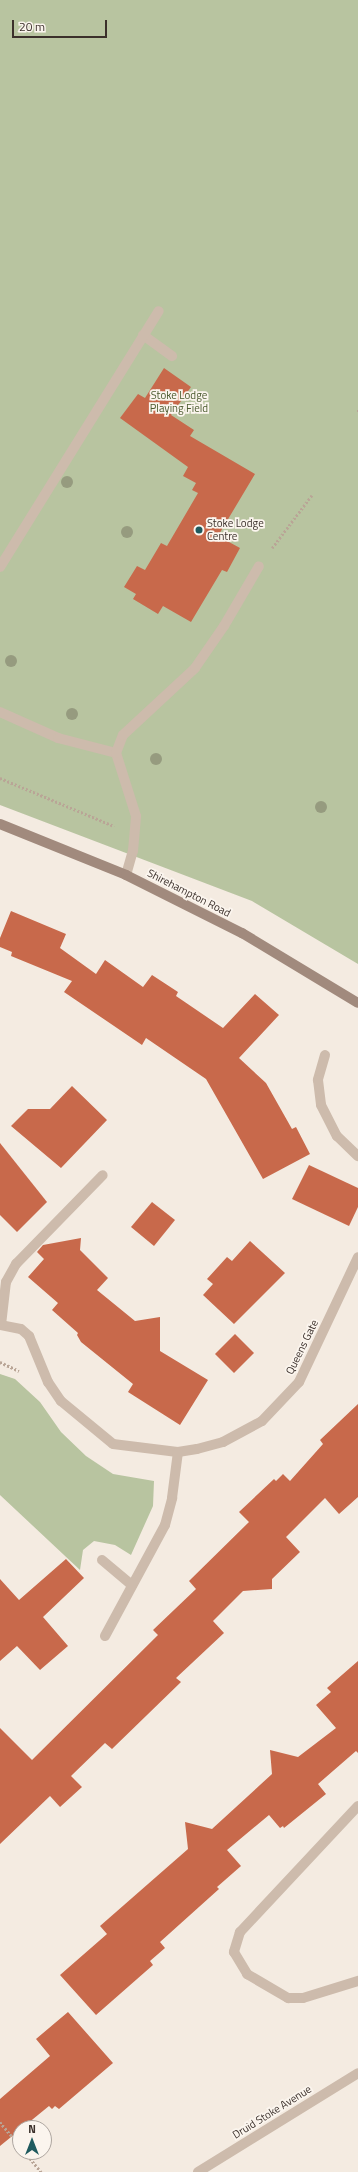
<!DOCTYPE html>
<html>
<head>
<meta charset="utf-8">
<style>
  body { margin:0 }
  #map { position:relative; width:358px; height:2172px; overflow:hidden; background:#f4ebe1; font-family:"Titillium Web",sans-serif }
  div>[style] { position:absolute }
  .green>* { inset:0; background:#b8c4a0 }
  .building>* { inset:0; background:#c8694b }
  .path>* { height:2.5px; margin-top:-1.25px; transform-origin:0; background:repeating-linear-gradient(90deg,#b9a596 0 2px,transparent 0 4px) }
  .service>* { height:10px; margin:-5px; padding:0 5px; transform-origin:5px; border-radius:5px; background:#cdbbac }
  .minor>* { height:10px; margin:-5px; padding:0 5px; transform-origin:5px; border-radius:5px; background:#cdbbac }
  .secondary>* { height:10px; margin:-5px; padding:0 5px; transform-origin:5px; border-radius:5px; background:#a18a7d }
  .trees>* { width:12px; height:12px; margin:-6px; border-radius:50%; background:#969b7f }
  .dots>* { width:11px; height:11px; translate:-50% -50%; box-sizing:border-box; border:2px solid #fbf5ee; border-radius:50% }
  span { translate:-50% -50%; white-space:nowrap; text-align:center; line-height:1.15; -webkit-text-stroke:3.5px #fbf5ee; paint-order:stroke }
  .park-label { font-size:11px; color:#4a5a2e }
  .poi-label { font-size:11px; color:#3b302b }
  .left { translate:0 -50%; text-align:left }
  .street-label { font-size:11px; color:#3b302b }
  .north { position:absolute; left:12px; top:2120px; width:40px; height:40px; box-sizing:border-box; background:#fbf5ee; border:1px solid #aea6a0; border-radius:50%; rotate:0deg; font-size:11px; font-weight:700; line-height:16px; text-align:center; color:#3b302b }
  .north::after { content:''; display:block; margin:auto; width:14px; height:18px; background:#1f5a5e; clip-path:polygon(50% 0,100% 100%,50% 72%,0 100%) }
  .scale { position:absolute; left:12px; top:20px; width:95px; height:18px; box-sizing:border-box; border:2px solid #3b302b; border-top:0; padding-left:5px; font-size:12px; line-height:14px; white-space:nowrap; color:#3b302b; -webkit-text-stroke:3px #fbf5ee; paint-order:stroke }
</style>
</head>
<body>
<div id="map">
  <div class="green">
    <i style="clip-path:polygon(0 0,358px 0,358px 964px,252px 901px,0 805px)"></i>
    <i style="clip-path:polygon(0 1374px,15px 1379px,40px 1402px,61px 1432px,86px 1456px,113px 1474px,154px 1481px,153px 1506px,131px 1555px,115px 1545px,94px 1541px,83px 1550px,80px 1570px,0 1495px)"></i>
  </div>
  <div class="building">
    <i style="clip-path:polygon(164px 368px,191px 387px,171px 415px,194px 430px,190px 436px,255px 474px,218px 536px,240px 548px,227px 572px,222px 570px,191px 622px,163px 606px,158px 614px,133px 599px,136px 594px,124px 587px,137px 566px,145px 570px,161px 543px,167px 546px,198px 493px,192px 490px,196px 483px,183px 476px,188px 467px,120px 418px,138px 394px,145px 398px)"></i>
    <i style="clip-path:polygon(11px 911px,66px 934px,60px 948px,96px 974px,105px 960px,143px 987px,152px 975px,178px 992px,176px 996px,223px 1028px,255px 994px,279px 1015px,239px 1058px,266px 1083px,292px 1129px,296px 1127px,310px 1154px,263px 1179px,206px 1079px,146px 1038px,142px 1045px,64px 992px,72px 981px,11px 956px,12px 952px,0 947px,0 938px)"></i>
    <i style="clip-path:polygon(72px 1086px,107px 1120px,61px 1168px,11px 1126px,28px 1109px,50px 1109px)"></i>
    <i style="clip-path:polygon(0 1143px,47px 1202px,17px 1232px,0 1215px)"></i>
    <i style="clip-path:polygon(309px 1165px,358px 1188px,358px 1207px,349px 1226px,292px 1199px)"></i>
    <i style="clip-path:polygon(152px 1202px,175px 1220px,154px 1246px,131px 1227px)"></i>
    <i style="clip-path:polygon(81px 1238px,80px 1250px,108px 1278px,97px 1290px,135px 1321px,160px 1317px,160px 1351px,208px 1380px,180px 1425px,128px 1392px,133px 1384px,81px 1342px,77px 1335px,78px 1333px,52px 1310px,58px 1303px,28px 1277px,44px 1259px,37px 1252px,43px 1245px)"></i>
    <i style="clip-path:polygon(250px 1241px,285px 1273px,234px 1324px,203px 1295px,213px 1284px,207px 1279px,227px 1257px,232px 1261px)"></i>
    <i style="clip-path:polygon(235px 1334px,254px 1353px,234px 1373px,215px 1354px)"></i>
    <i style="clip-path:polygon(358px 1404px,358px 1497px,339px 1514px,325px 1498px,286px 1537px,300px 1552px,272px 1579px,272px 1589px,243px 1591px,213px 1621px,224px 1633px,176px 1678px,181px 1682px,112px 1749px,105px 1743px,71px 1776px,82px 1787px,60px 1807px,50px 1796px,0 1844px,0 1728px,32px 1760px,158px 1635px,153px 1630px,196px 1589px,189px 1581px,249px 1522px,239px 1512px,274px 1479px,276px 1481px,283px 1474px,290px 1481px,323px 1444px,320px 1440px)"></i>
    <i style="clip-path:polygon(66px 1559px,84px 1578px,43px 1617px,68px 1646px,40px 1670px,17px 1646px,0 1661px,0 1579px,19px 1600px)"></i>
    <i style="clip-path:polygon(358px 1661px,358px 1753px,356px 1751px,318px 1784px,326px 1794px,284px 1828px,283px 1826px,280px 1828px,269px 1815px,227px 1850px,241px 1866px,217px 1887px,219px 1889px,160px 1942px,165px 1948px,150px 1961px,153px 1965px,96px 2015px,60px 1975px,107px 1934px,100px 1926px,188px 1849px,185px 1822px,212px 1829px,272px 1774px,270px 1750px,298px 1757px,336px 1728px,316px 1705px,331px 1692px,327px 1688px)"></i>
    <i style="clip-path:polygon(68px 2012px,113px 2063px,59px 2109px,55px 2106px,52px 2109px,49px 2106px,0 2146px,0 2099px,50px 2056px,36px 2039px)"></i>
  </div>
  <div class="path">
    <i style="left:357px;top:411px;width:1px"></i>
    <i style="left:272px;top:548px;width:66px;rotate:-53deg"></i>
    <i style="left:0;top:778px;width:124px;rotate:22.8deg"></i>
    <i style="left:0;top:1362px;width:21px;rotate:25deg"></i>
    <i style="left:0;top:2122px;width:31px;rotate:50deg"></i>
    <i style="left:25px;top:2152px;width:26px;rotate:51deg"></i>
  </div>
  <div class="service">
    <i style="left:143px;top:335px;width:36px;rotate:36deg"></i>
    <i style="left:0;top:567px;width:301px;rotate:-58.2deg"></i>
    <i style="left:0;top:712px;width:64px;rotate:24.1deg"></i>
    <i style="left:58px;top:738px;width:60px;rotate:14.5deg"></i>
    <i style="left:126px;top:875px;width:25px;rotate:-74deg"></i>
    <i style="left:133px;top:851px;width:35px;rotate:-85deg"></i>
    <i style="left:136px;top:816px;width:66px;rotate:-107.6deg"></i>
    <i style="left:116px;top:753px;width:19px;rotate:-69deg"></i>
    <i style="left:123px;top:735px;width:98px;rotate:-42.9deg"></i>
    <i style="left:195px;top:668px;width:51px;rotate:-55.4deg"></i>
    <i style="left:224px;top:626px;width:69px;rotate:-59.7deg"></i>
    <i style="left:358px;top:1806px;width:173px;rotate:133.1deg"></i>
    <i style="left:240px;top:1932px;width:21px;rotate:107deg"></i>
    <i style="left:234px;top:1952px;width:26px;rotate:59deg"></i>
    <i style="left:247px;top:1974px;width:48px;rotate:30.3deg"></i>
    <i style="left:288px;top:1998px;width:15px"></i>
    <i style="left:303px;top:1998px;width:58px;rotate:-17.2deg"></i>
  </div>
  <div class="minor">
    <i style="left:325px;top:1055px;width:26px;rotate:106deg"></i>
    <i style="left:318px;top:1080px;width:25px;rotate:83deg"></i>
    <i style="left:321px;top:1105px;width:35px;rotate:63deg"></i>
    <i style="left:337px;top:1136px;width:29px;rotate:44deg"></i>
    <i style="left:0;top:1325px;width:21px;rotate:11deg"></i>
    <i style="left:21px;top:1329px;width:11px;rotate:41deg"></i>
    <i style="left:29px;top:1336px;width:50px;rotate:67.6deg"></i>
    <i style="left:48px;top:1382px;width:23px;rotate:56deg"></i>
    <i style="left:61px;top:1401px;width:67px;rotate:39.6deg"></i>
    <i style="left:113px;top:1444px;width:65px;rotate:7deg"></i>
    <i style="left:178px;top:1452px;width:19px;rotate:-9deg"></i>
    <i style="left:197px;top:1449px;width:27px;rotate:-15deg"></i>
    <i style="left:223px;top:1442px;width:44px;rotate:-28.3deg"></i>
    <i style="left:262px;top:1421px;width:54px;rotate:-46.5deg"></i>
    <i style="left:299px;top:1382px;width:138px;rotate:-64.7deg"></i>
    <i style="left:1px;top:1325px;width:43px;rotate:-83.4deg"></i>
    <i style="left:6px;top:1282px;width:21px;rotate:-61deg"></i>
    <i style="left:16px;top:1264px;width:124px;rotate:-45.7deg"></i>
    <i style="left:102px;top:1560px;width:39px;rotate:40deg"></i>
    <i style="left:105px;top:1636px;width:126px;rotate:-61.6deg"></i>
    <i style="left:165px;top:1525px;width:28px;rotate:-75deg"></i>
    <i style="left:172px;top:1498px;width:46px;rotate:-82.6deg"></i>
    <i style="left:198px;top:2172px;width:188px;rotate:-31.7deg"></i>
  </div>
  <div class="secondary">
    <i style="left:0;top:824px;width:136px;rotate:22deg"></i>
    <i style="left:126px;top:875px;width:130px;rotate:26.6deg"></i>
    <i style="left:242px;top:933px;width:135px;rotate:31.1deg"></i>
  </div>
  <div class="trees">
    <i style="left:67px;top:482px"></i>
    <i style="left:127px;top:532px"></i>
    <i style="left:11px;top:661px"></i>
    <i style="left:72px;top:714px"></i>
    <i style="left:156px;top:759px"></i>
    <i style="left:321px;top:807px"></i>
  </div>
  <div class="dots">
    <i style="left:199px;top:530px;background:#1f5a5e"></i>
  </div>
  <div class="park-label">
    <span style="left:179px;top:402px">Stoke Lodge<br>Playing Field</span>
  </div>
  <div class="poi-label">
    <span class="left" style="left:207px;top:530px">Stoke Lodge<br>Centre</span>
  </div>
  <div class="street-label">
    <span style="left:189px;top:893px;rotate:27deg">Shirehampton Road</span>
    <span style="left:302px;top:1347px;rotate:-64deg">Queens Gate</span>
    <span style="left:272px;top:2112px;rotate:-32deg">Druid Stoke Avenue</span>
  </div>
  <div class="north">N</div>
  <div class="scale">20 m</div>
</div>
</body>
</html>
